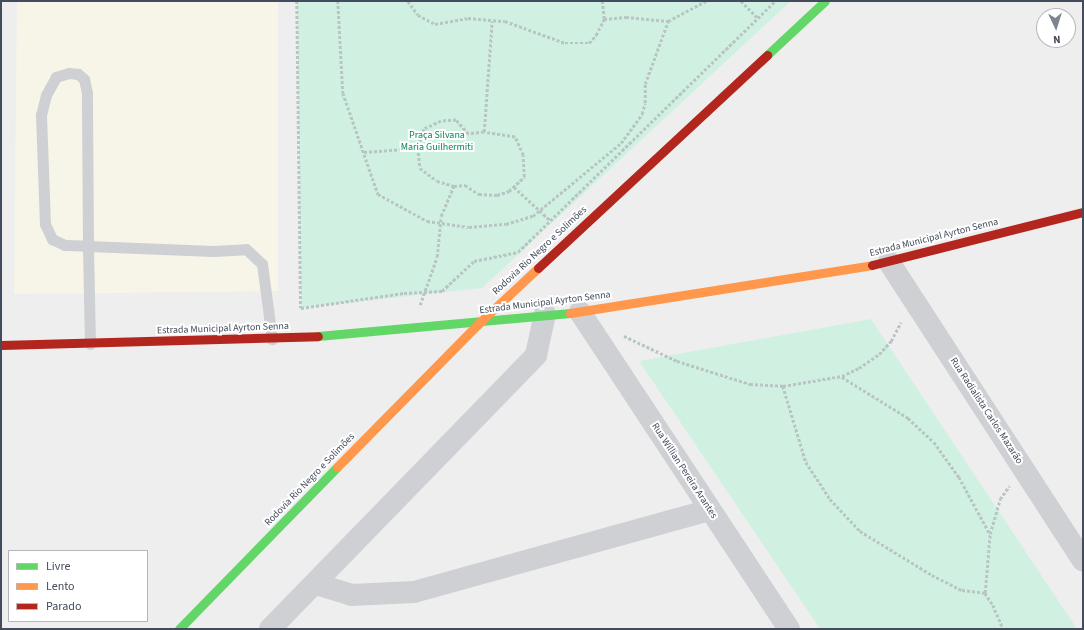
<!DOCTYPE html>
<html>
<head>
<meta charset="utf-8">
<style>
  body { margin:0 }
  #map { position:relative; width:1084px; height:630px; overflow:hidden; background:#efeeee; font-family:"Source Sans 3",sans-serif }
  div>[style] { position:absolute }
  .commercial>* { inset:0; background:#f7f5e8 }
  .green>* { inset:0; background:#d0f1e2 }
  .path>* { height:2.5px; margin-top:-1.25px; transform-origin:0; background:repeating-linear-gradient(90deg,#b8c5c4 0 3px,transparent 0 5px) }
  .lane>* { height:11px; margin:-5.5px; padding:0 5.5px; transform-origin:5.5px; border-radius:5.5px; background:#ced0d4 }
  .street>* { height:22px; margin:-11px; padding:0 11px; transform-origin:11px; border-radius:11px; background:#ced0d4 }
  .fast>* { height:9px; margin:-4.5px; padding:0 4.5px; transform-origin:4.5px; border-radius:4.5px; background:#63d668 }
  .slow>* { height:9px; margin:-4.5px; padding:0 4.5px; transform-origin:4.5px; border-radius:4.5px; background:#ff974d }
  .jam>* { height:9px; margin:-4.5px; padding:0 4.5px; transform-origin:4.5px; border-radius:4.5px; background:#b3261e }
  span { translate:-50% -50%; white-space:nowrap; text-align:center; line-height:1.15; -webkit-text-stroke:4px #fff; paint-order:stroke }
  .park-label { font-size:10px; color:#0d855f }
  .street-label { font-size:10px; color:#434c5c }
  .frame { position:absolute; inset:0; border:2px solid #434c5c; pointer-events:none }
  .legend { position:absolute; left:8px; top:550px; width:140px; height:72px; box-sizing:border-box; background:#fff; border:1px solid #b4b7be; margin:0; padding:5px 7px; list-style:none; font-size:12px; color:#434c5c }
  .legend li { display:flex; align-items:center; gap:8px; height:20px }
  .legend b { width:20px; border:1px solid #b4b7be }
  .north { position:absolute; left:1036px; top:8px; width:40px; height:40px; box-sizing:border-box; background:#fff; border:1px solid #b4b7be; border-radius:50%; rotate:176deg; font-size:11px; font-weight:700; line-height:16px; text-align:center; color:#434c5c }
  .north::after { content:''; display:block; margin:auto; width:14px; height:18px; background:#7f858f; clip-path:polygon(50% 0,100% 100%,50% 72%,0 100%) }
</style>
</head>
<body>
<div id="map">
  <div class="commercial">
    <i style="clip-path:polygon(17px 1px,278px 1px,278px 291px,14px 294px)"></i>
  </div>
  <div class="green">
    <i style="clip-path:polygon(297px 1px,791px 1px,482px 288px,301px 308px)"></i>
    <i style="clip-path:polygon(871px 319px,1077px 629px,820px 629px,639px 361px)"></i>
  </div>
  <div class="path">
    <i style="left:297px;top:1px;width:307px;rotate:89.3deg"></i>
    <i style="left:301px;top:308px;width:104px;rotate:-8.3deg"></i>
    <i style="left:404px;top:293px;width:38px;rotate:-3deg"></i>
    <i style="left:442px;top:291px;width:44px;rotate:-43.2deg"></i>
    <i style="left:474px;top:261px;width:45px;rotate:-11.6deg"></i>
    <i style="left:518px;top:252px;width:359px;rotate:-44.3deg"></i>
    <i style="left:338px;top:1px;width:92px;rotate:86.9deg"></i>
    <i style="left:343px;top:93px;width:107px;rotate:70.9deg"></i>
    <i style="left:378px;top:194px;width:56px;rotate:28.9deg"></i>
    <i style="left:427px;top:221px;width:42px;rotate:8.1deg"></i>
    <i style="left:469px;top:227px;width:37px;rotate:-5deg"></i>
    <i style="left:506px;top:224px;width:28px;rotate:-17deg"></i>
    <i style="left:533px;top:216px;width:114px;rotate:-39.7deg"></i>
    <i style="left:621px;top:143px;width:36px;rotate:-54deg"></i>
    <i style="left:642px;top:114px;width:11px;rotate:-75deg"></i>
    <i style="left:645px;top:103px;width:19px;rotate:-90deg"></i>
    <i style="left:645px;top:84px;width:67px;rotate:-69.9deg"></i>
    <i style="left:408px;top:1px;width:17px;rotate:54deg"></i>
    <i style="left:418px;top:15px;width:19px;rotate:28deg"></i>
    <i style="left:435px;top:24px;width:34px;rotate:-10deg"></i>
    <i style="left:468px;top:18px;width:37px;rotate:5deg"></i>
    <i style="left:505px;top:21px;width:64px;rotate:20.1deg"></i>
    <i style="left:565px;top:43px;width:24px"></i>
    <i style="left:589px;top:43px;width:11px;rotate:-49deg"></i>
    <i style="left:596px;top:35px;width:18px;rotate:-63deg"></i>
    <i style="left:604px;top:19px;width:18px;rotate:-96deg"></i>
    <i style="left:741px;top:1px;width:24px;rotate:45deg"></i>
    <i style="left:604px;top:19px;width:22px;rotate:-5deg"></i>
    <i style="left:626px;top:17px;width:42px;rotate:5.4deg"></i>
    <i style="left:668px;top:21px;width:43px;rotate:-27.8deg"></i>
    <i style="left:484px;top:132px;width:111px;rotate:-85.9deg"></i>
    <i style="left:364px;top:152px;width:54px;rotate:-4.2deg"></i>
    <i style="left:514px;top:187px;width:49px;rotate:42.5deg"></i>
    <i style="left:420px;top:305px;width:51px;rotate:-70.5deg"></i>
    <i style="left:437px;top:257px;width:41px;rotate:-84.4deg"></i>
    <i style="left:441px;top:216px;width:33px;rotate:-67deg"></i>
    <i style="left:454px;top:186px;width:11px;rotate:-5deg"></i>
    <i style="left:465px;top:185px;width:17px;rotate:33deg"></i>
    <i style="left:479px;top:194px;width:18px;rotate:3deg"></i>
    <i style="left:497px;top:195px;width:13px;rotate:-18deg"></i>
    <i style="left:509px;top:191px;width:21px;rotate:-43deg"></i>
    <i style="left:524px;top:177px;width:22px;rotate:-93deg"></i>
    <i style="left:523px;top:155px;width:20px;rotate:-114deg"></i>
    <i style="left:515px;top:137px;width:31px;rotate:-171deg"></i>
    <i style="left:484px;top:132px;width:16px;rotate:173deg"></i>
    <i style="left:468px;top:134px;width:18px;rotate:-131deg"></i>
    <i style="left:456px;top:120px;width:15px;rotate:176deg"></i>
    <i style="left:441px;top:121px;width:19px;rotate:155deg"></i>
    <i style="left:424px;top:129px;width:20px;rotate:108deg"></i>
    <i style="left:418px;top:148px;width:20px;rotate:84deg"></i>
    <i style="left:420px;top:168px;width:21px;rotate:37deg"></i>
    <i style="left:437px;top:181px;width:18px;rotate:16deg"></i>
    <i style="left:624px;top:336px;width:59px;rotate:25.3deg"></i>
    <i style="left:677px;top:361px;width:77px;rotate:17.5deg"></i>
    <i style="left:750px;top:384px;width:33px;rotate:3deg"></i>
    <i style="left:783px;top:386px;width:60px;rotate:-9.6deg"></i>
    <i style="left:842px;top:376px;width:19px;rotate:-25deg"></i>
    <i style="left:859px;top:368px;width:24px;rotate:-35deg"></i>
    <i style="left:879px;top:354px;width:18px;rotate:-47deg"></i>
    <i style="left:891px;top:341px;width:21px;rotate:-62deg"></i>
    <i style="left:842px;top:377px;width:78px;rotate:31.8deg"></i>
    <i style="left:908px;top:418px;width:35px;rotate:43deg"></i>
    <i style="left:934px;top:442px;width:43px;rotate:54.5deg"></i>
    <i style="left:959px;top:477px;width:65px;rotate:61.5deg"></i>
    <i style="left:783px;top:386px;width:79px;rotate:73.2deg"></i>
    <i style="left:806px;top:462px;width:44px;rotate:57deg"></i>
    <i style="left:830px;top:499px;width:44px;rotate:46.8deg"></i>
    <i style="left:860px;top:531px;width:84px;rotate:31.4deg"></i>
    <i style="left:932px;top:575px;width:34px;rotate:27deg"></i>
    <i style="left:962px;top:590px;width:23px;rotate:7deg"></i>
    <i style="left:985px;top:593px;width:59px;rotate:-85.2deg"></i>
    <i style="left:990px;top:534px;width:36px;rotate:-74deg"></i>
    <i style="left:1000px;top:499px;width:16px;rotate:-55deg"></i>
    <i style="left:985px;top:593px;width:14px;rotate:56deg"></i>
    <i style="left:993px;top:605px;width:26px;rotate:67deg"></i>
  </div>
  <div class="lane">
    <i style="left:90px;top:344px;width:98px;rotate:-91.2deg"></i>
    <i style="left:88px;top:246px;width:153px;rotate:-90.4deg"></i>
    <i style="left:87px;top:93px;width:14px;rotate:-102deg"></i>
    <i style="left:84px;top:79px;width:8px;rotate:-140deg"></i>
    <i style="left:78px;top:74px;width:9px;rotate:-174deg"></i>
    <i style="left:69px;top:73px;width:14px;rotate:163deg"></i>
    <i style="left:56px;top:77px;width:21px;rotate:119deg"></i>
    <i style="left:46px;top:95px;width:21px;rotate:104deg"></i>
    <i style="left:41px;top:115px;width:109px;rotate:87.9deg"></i>
    <i style="left:45px;top:224px;width:17px;rotate:65deg"></i>
    <i style="left:52px;top:239px;width:14px;rotate:25deg"></i>
    <i style="left:65px;top:245px;width:23px;rotate:2deg"></i>
    <i style="left:88px;top:246px;width:125px;rotate:2.3deg"></i>
    <i style="left:213px;top:251px;width:33px;rotate:-3deg"></i>
    <i style="left:246px;top:249px;width:22px;rotate:43deg"></i>
    <i style="left:262px;top:264px;width:76px;rotate:82.4deg"></i>
  </div>
  <div class="street">
    <i style="left:889px;top:262px;width:356px;rotate:57deg"></i>
    <i style="left:580px;top:312px;width:380px;rotate:56.6deg"></i>
    <i style="left:316px;top:584px;width:37px;rotate:17deg"></i>
    <i style="left:351px;top:595px;width:63px;rotate:-2.7deg"></i>
    <i style="left:414px;top:592px;width:306px;rotate:-15.5deg"></i>
    <i style="left:270px;top:629px;width:382px;rotate:-45.8deg"></i>
    <i style="left:536px;top:355px;width:42px;rotate:-77.6deg"></i>
  </div>
  <div class="fast">
    <i style="left:767px;top:55px;width:79px;rotate:-43deg"></i>
    <i style="left:318px;top:336px;width:253px;rotate:-5.2deg"></i>
    <i style="left:179px;top:629px;width:226px;rotate:-45.7deg"></i>
  </div>
  <div class="slow">
    <i style="left:570px;top:313px;width:306px;rotate:-9deg"></i>
    <i style="left:337px;top:467px;width:204px;rotate:-45.4deg"></i>
    <i style="left:480px;top:322px;width:79px;rotate:-43deg"></i>
  </div>
  <div class="jam">
    <i style="left:872px;top:265px;width:218px;rotate:-14.1deg"></i>
    <i style="left:538px;top:268px;width:313px;rotate:-42.9deg"></i>
    <i style="left:1px;top:345px;width:317px;rotate:-1.6deg"></i>
  </div>
  <div class="park-label">
    <span style="left:437px;top:141px">Praça Silvana<br>Maria Guilhermiti</span>
  </div>
  <div class="street-label">
    <span style="left:934px;top:238px;rotate:-14deg">Estrada Municipal Ayrton Senna</span>
    <span style="left:540px;top:251px;rotate:-43deg">Rodovia Rio Negro e Solimões</span>
    <span style="left:545px;top:303px;rotate:-7deg">Estrada Municipal Ayrton Senna</span>
    <span style="left:223px;top:329px;rotate:-2deg">Estrada Municipal Ayrton Senna</span>
    <span style="left:986px;top:411px;rotate:57deg">Rua Radialista Carlos Mazarão</span>
    <span style="left:684px;top:471px;rotate:57deg">Rua Willian Pereira Arantes</span>
    <span style="left:310px;top:480px;rotate:-46deg">Rodovia Rio Negro e Solimões</span>
  </div>
  <div class="frame"></div>
  <ul class="legend">
  <li><b style="height:5px;background:#63d668"></b>Livre</li>
  <li><b style="height:5px;background:#ff974d"></b>Lento</li>
  <li><b style="height:5px;background:#b3261e"></b>Parado</li>
  </ul>
  <div class="north">N</div>
</div>
</body>
</html>
